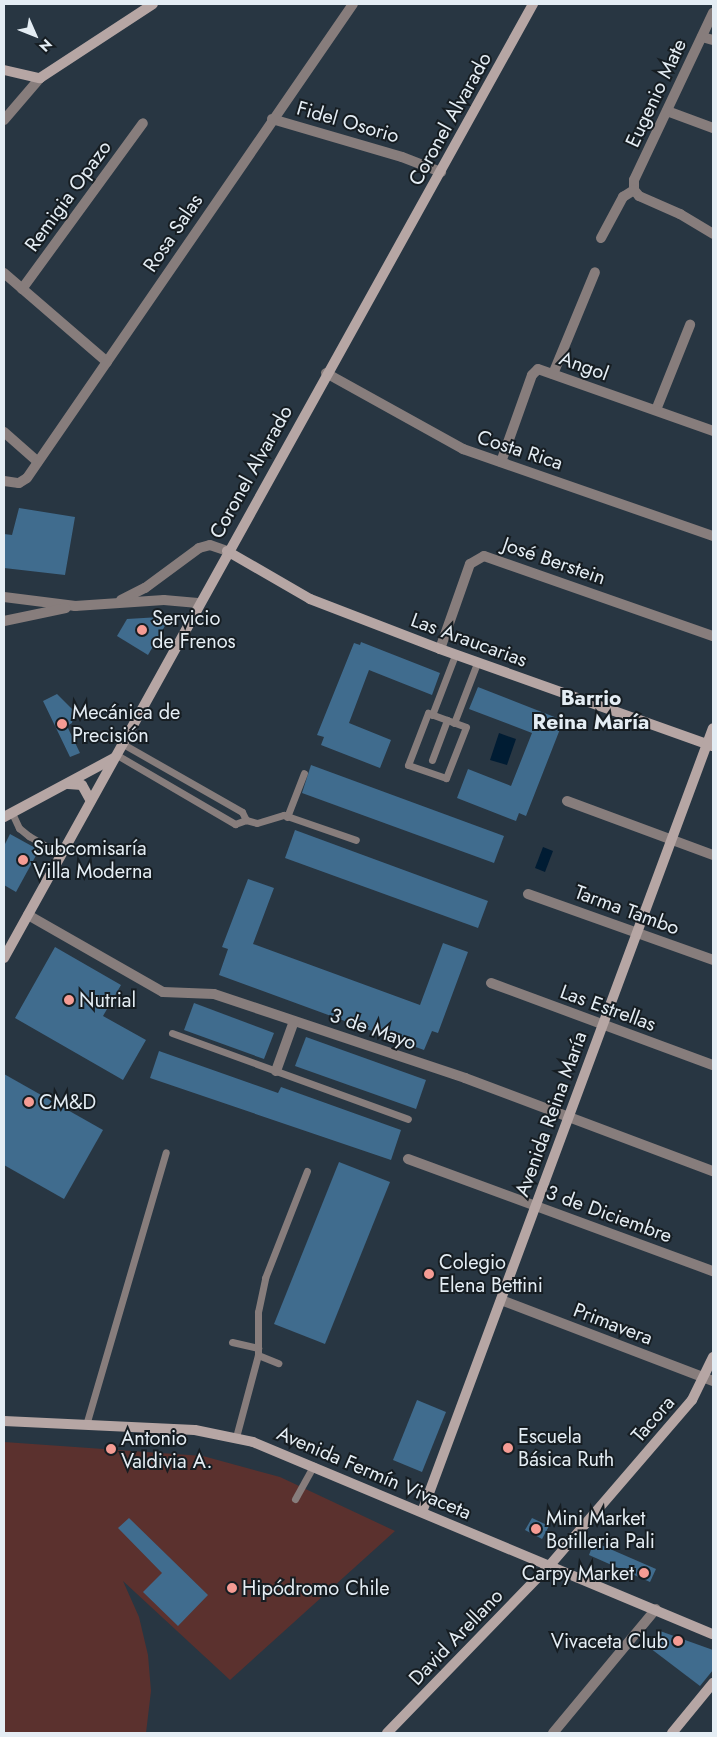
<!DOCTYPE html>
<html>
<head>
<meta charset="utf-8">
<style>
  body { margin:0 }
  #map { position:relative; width:717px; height:1737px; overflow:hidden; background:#283642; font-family:Jost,sans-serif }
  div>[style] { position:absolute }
  .green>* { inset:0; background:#5b312e }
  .water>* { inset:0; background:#001c33 }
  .building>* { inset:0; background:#406c8e }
  .lane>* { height:7px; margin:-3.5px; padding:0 3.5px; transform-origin:3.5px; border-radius:3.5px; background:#877d7c }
  .street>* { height:10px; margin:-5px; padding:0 5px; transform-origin:5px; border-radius:5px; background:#877d7c }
  .secondary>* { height:10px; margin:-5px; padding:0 5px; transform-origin:5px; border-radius:5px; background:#b6a6a4 }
  .dots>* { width:14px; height:14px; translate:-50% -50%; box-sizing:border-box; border:2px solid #161d22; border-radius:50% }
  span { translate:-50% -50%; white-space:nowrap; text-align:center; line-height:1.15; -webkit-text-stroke:4px #161d22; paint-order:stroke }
  .street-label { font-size:20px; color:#e4edf4 }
  .poi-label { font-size:20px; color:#e4edf4 }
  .left { translate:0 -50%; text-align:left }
  .right { translate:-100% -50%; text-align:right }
  .neighbourhood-label { font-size:21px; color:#e4edf4; font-weight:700 }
  .frame { position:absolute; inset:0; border:5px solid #e4edf4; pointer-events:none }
  .north { position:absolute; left:10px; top:10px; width:50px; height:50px; -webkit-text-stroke:4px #161d22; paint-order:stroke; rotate:134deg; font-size:14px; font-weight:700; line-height:20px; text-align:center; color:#e4edf4 }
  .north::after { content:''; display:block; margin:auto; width:18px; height:22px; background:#e4edf4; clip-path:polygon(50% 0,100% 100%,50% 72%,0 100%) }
</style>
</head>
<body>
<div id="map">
  <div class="green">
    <i style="clip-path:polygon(4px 1442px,203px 1456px,280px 1477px,395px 1531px,230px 1680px,123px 1581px,139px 1617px,148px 1655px,151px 1691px,146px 1733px,4px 1733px)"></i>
  </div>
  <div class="water">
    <i style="clip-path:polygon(499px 733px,516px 739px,507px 765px,490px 760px)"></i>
    <i style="clip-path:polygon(543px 847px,553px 851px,545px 872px,535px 868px)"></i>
  </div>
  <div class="building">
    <i style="clip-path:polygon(19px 508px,75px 517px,65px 575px,4px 568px,4px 534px,12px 535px)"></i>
    <i style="clip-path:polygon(160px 617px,166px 624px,148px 655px,117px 636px,127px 619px)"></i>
    <i style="clip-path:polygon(361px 642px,440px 673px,432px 695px,369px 670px,349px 723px,391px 740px,380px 768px,321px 745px,324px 737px,317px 735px,354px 643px,360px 645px)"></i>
    <i style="clip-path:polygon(478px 687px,557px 718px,555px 722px,562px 724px,526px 816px,519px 813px,516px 821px,457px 798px,468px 769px,511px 786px,532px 733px,469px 709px)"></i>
    <i style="clip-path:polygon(57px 694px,74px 711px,72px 723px,67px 726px,80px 753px,70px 757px,43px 701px)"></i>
    <i style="clip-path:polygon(311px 765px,504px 836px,494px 863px,302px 793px)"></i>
    <i style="clip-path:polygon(295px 830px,488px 901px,478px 928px,285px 858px)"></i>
    <i style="clip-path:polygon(10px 834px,39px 850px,16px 892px,4px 885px,4px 846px)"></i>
    <i style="clip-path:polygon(248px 879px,274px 888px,253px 944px,420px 1005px,443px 943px,468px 952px,438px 1033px,432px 1031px,424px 1050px,219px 975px,228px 949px,222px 947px)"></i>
    <i style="clip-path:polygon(55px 947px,121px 985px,103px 1016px,146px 1040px,123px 1080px,15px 1018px)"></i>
    <i style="clip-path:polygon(194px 1003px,274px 1033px,264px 1059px,184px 1030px)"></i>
    <i style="clip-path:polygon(306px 1037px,426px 1080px,416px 1109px,295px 1066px)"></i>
    <i style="clip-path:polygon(159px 1051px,278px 1093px,281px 1087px,401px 1130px,391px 1160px,150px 1078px)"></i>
    <i style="clip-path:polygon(4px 1074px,103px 1130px,64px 1199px,4px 1165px)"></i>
    <i style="clip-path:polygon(339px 1162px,390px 1182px,325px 1344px,274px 1324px)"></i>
    <i style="clip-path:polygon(417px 1400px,446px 1412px,422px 1472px,393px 1460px)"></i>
    <i style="clip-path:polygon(129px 1518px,208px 1595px,178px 1626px,143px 1592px,162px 1573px,118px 1528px)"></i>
    <i style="clip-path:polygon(532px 1518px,549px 1526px,542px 1539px,525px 1530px)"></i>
    <i style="clip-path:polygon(594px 1542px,656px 1569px,650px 1582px,589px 1555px)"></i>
    <i style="clip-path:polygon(660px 1631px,713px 1650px,713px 1670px,700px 1686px,650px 1648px)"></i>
  </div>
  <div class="lane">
    <i style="left:428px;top:713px;width:40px;rotate:20.2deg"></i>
    <i style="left:466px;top:727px;width:55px;rotate:111.4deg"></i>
    <i style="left:446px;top:778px;width:40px;rotate:-161.1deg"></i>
    <i style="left:408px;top:765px;width:56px;rotate:-69deg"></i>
    <i style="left:432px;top:715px;width:64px;rotate:-69deg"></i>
    <i style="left:454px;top:723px;width:64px;rotate:-69deg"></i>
    <i style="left:123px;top:744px;width:137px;rotate:29.7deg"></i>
    <i style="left:242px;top:812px;width:9px;rotate:63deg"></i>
    <i style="left:117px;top:755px;width:137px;rotate:30.3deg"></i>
    <i style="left:235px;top:824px;width:12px;rotate:-20deg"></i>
    <i style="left:246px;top:820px;width:11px;rotate:15deg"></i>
    <i style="left:257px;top:823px;width:28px;rotate:-17deg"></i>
    <i style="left:284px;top:815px;width:76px;rotate:19.1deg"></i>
    <i style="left:432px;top:760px;width:43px;rotate:-69.4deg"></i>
    <i style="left:12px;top:813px;width:17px;rotate:65deg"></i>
    <i style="left:19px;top:828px;width:13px;rotate:39deg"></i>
    <i style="left:29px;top:836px;width:37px;rotate:31deg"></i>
    <i style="left:287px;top:817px;width:47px;rotate:-68.9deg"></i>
    <i style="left:172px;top:1033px;width:251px;rotate:20deg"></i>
    <i style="left:232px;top:1342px;width:27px;rotate:13deg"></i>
    <i style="left:258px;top:1355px;width:22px;rotate:22deg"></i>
    <i style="left:86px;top:1425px;width:284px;rotate:-73.7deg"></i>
    <i style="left:236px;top:1437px;width:85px;rotate:-75deg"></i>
    <i style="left:258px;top:1355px;width:43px;rotate:-90deg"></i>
    <i style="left:258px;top:1312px;width:35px;rotate:-78deg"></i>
    <i style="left:265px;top:1278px;width:115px;rotate:-68.6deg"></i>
    <i style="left:295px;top:1499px;width:38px;rotate:-61deg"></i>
  </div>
  <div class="street">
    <i style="left:702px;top:37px;width:11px;rotate:15deg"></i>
    <i style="left:667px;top:111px;width:49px;rotate:20.3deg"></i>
    <i style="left:272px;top:119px;width:135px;rotate:16.3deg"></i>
    <i style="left:402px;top:157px;width:42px;rotate:21deg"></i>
    <i style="left:4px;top:120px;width:55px;rotate:-49.4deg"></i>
    <i style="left:634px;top:190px;width:10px;rotate:-90deg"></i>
    <i style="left:634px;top:180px;width:185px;rotate:-64.7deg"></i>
    <i style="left:634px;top:190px;width:8px;rotate:50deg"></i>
    <i style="left:639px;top:196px;width:45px;rotate:23.7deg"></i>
    <i style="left:680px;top:214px;width:39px;rotate:31deg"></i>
    <i style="left:601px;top:238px;width:47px;rotate:-61.8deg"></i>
    <i style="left:623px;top:197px;width:13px;rotate:-32deg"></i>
    <i style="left:4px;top:273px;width:136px;rotate:40.8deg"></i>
    <i style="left:22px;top:289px;width:205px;rotate:-53.9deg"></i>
    <i style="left:326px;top:373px;width:157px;rotate:29deg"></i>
    <i style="left:463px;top:449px;width:265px;rotate:19.2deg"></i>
    <i style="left:553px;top:374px;width:110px;rotate:-67.6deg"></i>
    <i style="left:656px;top:410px;width:92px;rotate:-68.2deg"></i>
    <i style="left:4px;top:432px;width:45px;rotate:41.4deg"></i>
    <i style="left:501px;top:462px;width:92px;rotate:-70.4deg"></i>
    <i style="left:532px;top:375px;width:8px;rotate:-45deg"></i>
    <i style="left:538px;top:369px;width:186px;rotate:19.5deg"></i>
    <i style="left:4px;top:481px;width:15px;rotate:8deg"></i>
    <i style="left:19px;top:483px;width:9px;rotate:-32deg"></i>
    <i style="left:27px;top:478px;width:575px;rotate:-55.48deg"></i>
    <i style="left:4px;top:597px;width:72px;rotate:7.2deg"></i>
    <i style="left:75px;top:606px;width:89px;rotate:-3.9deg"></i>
    <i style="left:164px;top:600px;width:34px;rotate:5deg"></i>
    <i style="left:121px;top:600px;width:27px;rotate:-27deg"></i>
    <i style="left:145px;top:588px;width:67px;rotate:-36.5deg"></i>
    <i style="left:199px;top:548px;width:11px;rotate:-15deg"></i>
    <i style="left:210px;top:545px;width:18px;rotate:19deg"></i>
    <i style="left:4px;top:621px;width:63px;rotate:-11.8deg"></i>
    <i style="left:440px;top:649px;width:90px;rotate:-70.6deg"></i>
    <i style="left:470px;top:564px;width:16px;rotate:-30deg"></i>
    <i style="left:484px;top:556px;width:243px;rotate:19.3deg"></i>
    <i style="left:567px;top:801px;width:156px;rotate:20.3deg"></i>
    <i style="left:528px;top:894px;width:196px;rotate:19.6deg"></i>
    <i style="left:28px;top:915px;width:155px;rotate:29.7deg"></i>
    <i style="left:163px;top:992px;width:51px;rotate:2.2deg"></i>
    <i style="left:214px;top:994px;width:265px;rotate:18.5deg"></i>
    <i style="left:465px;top:1078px;width:265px;rotate:20.6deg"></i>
    <i style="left:491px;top:983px;width:237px;rotate:20.3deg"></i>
    <i style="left:276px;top:1071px;width:53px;rotate:-70.2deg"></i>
    <i style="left:408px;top:1159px;width:325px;rotate:20.2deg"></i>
    <i style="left:501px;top:1300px;width:227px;rotate:20.9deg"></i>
    <i style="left:553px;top:1733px;width:161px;rotate:-50.3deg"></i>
  </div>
  <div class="secondary">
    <i style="left:4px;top:70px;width:37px;rotate:13deg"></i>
    <i style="left:40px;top:78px;width:135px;rotate:-33.2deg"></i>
    <i style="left:227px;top:551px;width:96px;rotate:30deg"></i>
    <i style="left:310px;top:599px;width:139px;rotate:21deg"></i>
    <i style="left:440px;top:649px;width:289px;rotate:19.6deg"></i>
    <i style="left:68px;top:784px;width:14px;rotate:4deg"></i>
    <i style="left:82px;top:785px;width:18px;rotate:61deg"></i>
    <i style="left:4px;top:817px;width:125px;rotate:-28.2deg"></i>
    <i style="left:4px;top:958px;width:1091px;rotate:-60.99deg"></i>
    <i style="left:4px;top:1421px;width:191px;rotate:2.7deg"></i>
    <i style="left:195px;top:1430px;width:59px;rotate:11.7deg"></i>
    <i style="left:253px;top:1442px;width:498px;rotate:22.7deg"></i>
    <i style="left:422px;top:1512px;width:836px;rotate:-69.64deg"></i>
    <i style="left:387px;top:1733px;width:234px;rotate:-45.9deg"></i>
    <i style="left:550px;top:1565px;width:218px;rotate:-49.3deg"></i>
    <i style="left:692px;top:1400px;width:48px;rotate:-64deg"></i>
    <i style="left:672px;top:1733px;width:65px;rotate:-50.6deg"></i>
  </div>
  <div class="dots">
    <i style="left:142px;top:630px;background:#f59c94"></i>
    <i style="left:62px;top:724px;background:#f59c94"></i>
    <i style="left:23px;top:860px;background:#f59c94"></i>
    <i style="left:69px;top:1000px;background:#f59c94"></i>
    <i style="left:29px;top:1102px;background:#f59c94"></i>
    <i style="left:429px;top:1274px;background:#f59c94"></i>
    <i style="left:508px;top:1448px;background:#f59c94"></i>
    <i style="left:111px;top:1449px;background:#f59c94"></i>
    <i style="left:536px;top:1529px;background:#f59c94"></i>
    <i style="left:644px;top:1573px;background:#f59c94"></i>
    <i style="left:232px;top:1588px;background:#f59c94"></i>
    <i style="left:678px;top:1641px;background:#f59c94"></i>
  </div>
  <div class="street-label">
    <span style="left:656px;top:93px;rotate:-65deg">Eugenio Mate</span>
    <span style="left:450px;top:119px;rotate:-61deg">Coronel Alvarado</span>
    <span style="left:348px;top:122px;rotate:16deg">Fidel Osorio</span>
    <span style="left:68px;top:196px;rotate:-54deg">Remigia Opazo</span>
    <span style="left:173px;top:233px;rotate:-56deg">Rosa Salas</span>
    <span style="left:584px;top:366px;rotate:20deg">Angol</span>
    <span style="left:520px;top:450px;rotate:18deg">Costa Rica</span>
    <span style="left:251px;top:472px;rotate:-61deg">Coronel Alvarado</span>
    <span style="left:554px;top:561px;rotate:19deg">José Berstein</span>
    <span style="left:469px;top:640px;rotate:20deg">Las Araucarias</span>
    <span style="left:627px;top:910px;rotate:20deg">Tarma Tambo</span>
    <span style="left:608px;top:1008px;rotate:20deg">Las Estrellas</span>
    <span style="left:373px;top:1029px;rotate:19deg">3 de Mayo</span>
    <span style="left:551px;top:1114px;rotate:-70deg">Avenida Reina María</span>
    <span style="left:609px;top:1214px;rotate:20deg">3 de Diciembre</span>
    <span style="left:613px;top:1324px;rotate:21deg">Primavera</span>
    <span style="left:653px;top:1419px;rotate:-49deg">Tacora</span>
    <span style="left:374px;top:1473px;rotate:23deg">Avenida Fermín Vivaceta</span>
    <span style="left:456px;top:1637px;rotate:-46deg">David Arellano</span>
  </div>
  <div class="poi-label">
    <span class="left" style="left:152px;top:630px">Servicio<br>de Frenos</span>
    <span class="left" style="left:72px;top:724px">Mecánica de<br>Precisión</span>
    <span class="left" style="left:33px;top:860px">Subcomisaría<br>Villa Moderna</span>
    <span class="left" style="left:79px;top:1000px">Nutrial</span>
    <span class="left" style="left:39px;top:1102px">CM&amp;D</span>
    <span class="left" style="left:439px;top:1274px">Colegio<br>Elena Bettini</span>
    <span class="left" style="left:518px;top:1448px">Escuela<br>Básica Ruth</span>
    <span class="left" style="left:121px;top:1450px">Antonio<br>Valdivia A.</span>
    <span class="left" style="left:546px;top:1530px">Mini Market<br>Botilleria Pali</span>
    <span class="right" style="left:634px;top:1573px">Carpy Market</span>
    <span class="left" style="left:242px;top:1588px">Hipódromo Chile</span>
    <span class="right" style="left:668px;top:1641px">Vivaceta Club</span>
  </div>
  <div class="neighbourhood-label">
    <span style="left:591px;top:710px">Barrio<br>Reina María</span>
  </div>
  <div class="frame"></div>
  <div class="north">N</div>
</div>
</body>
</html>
